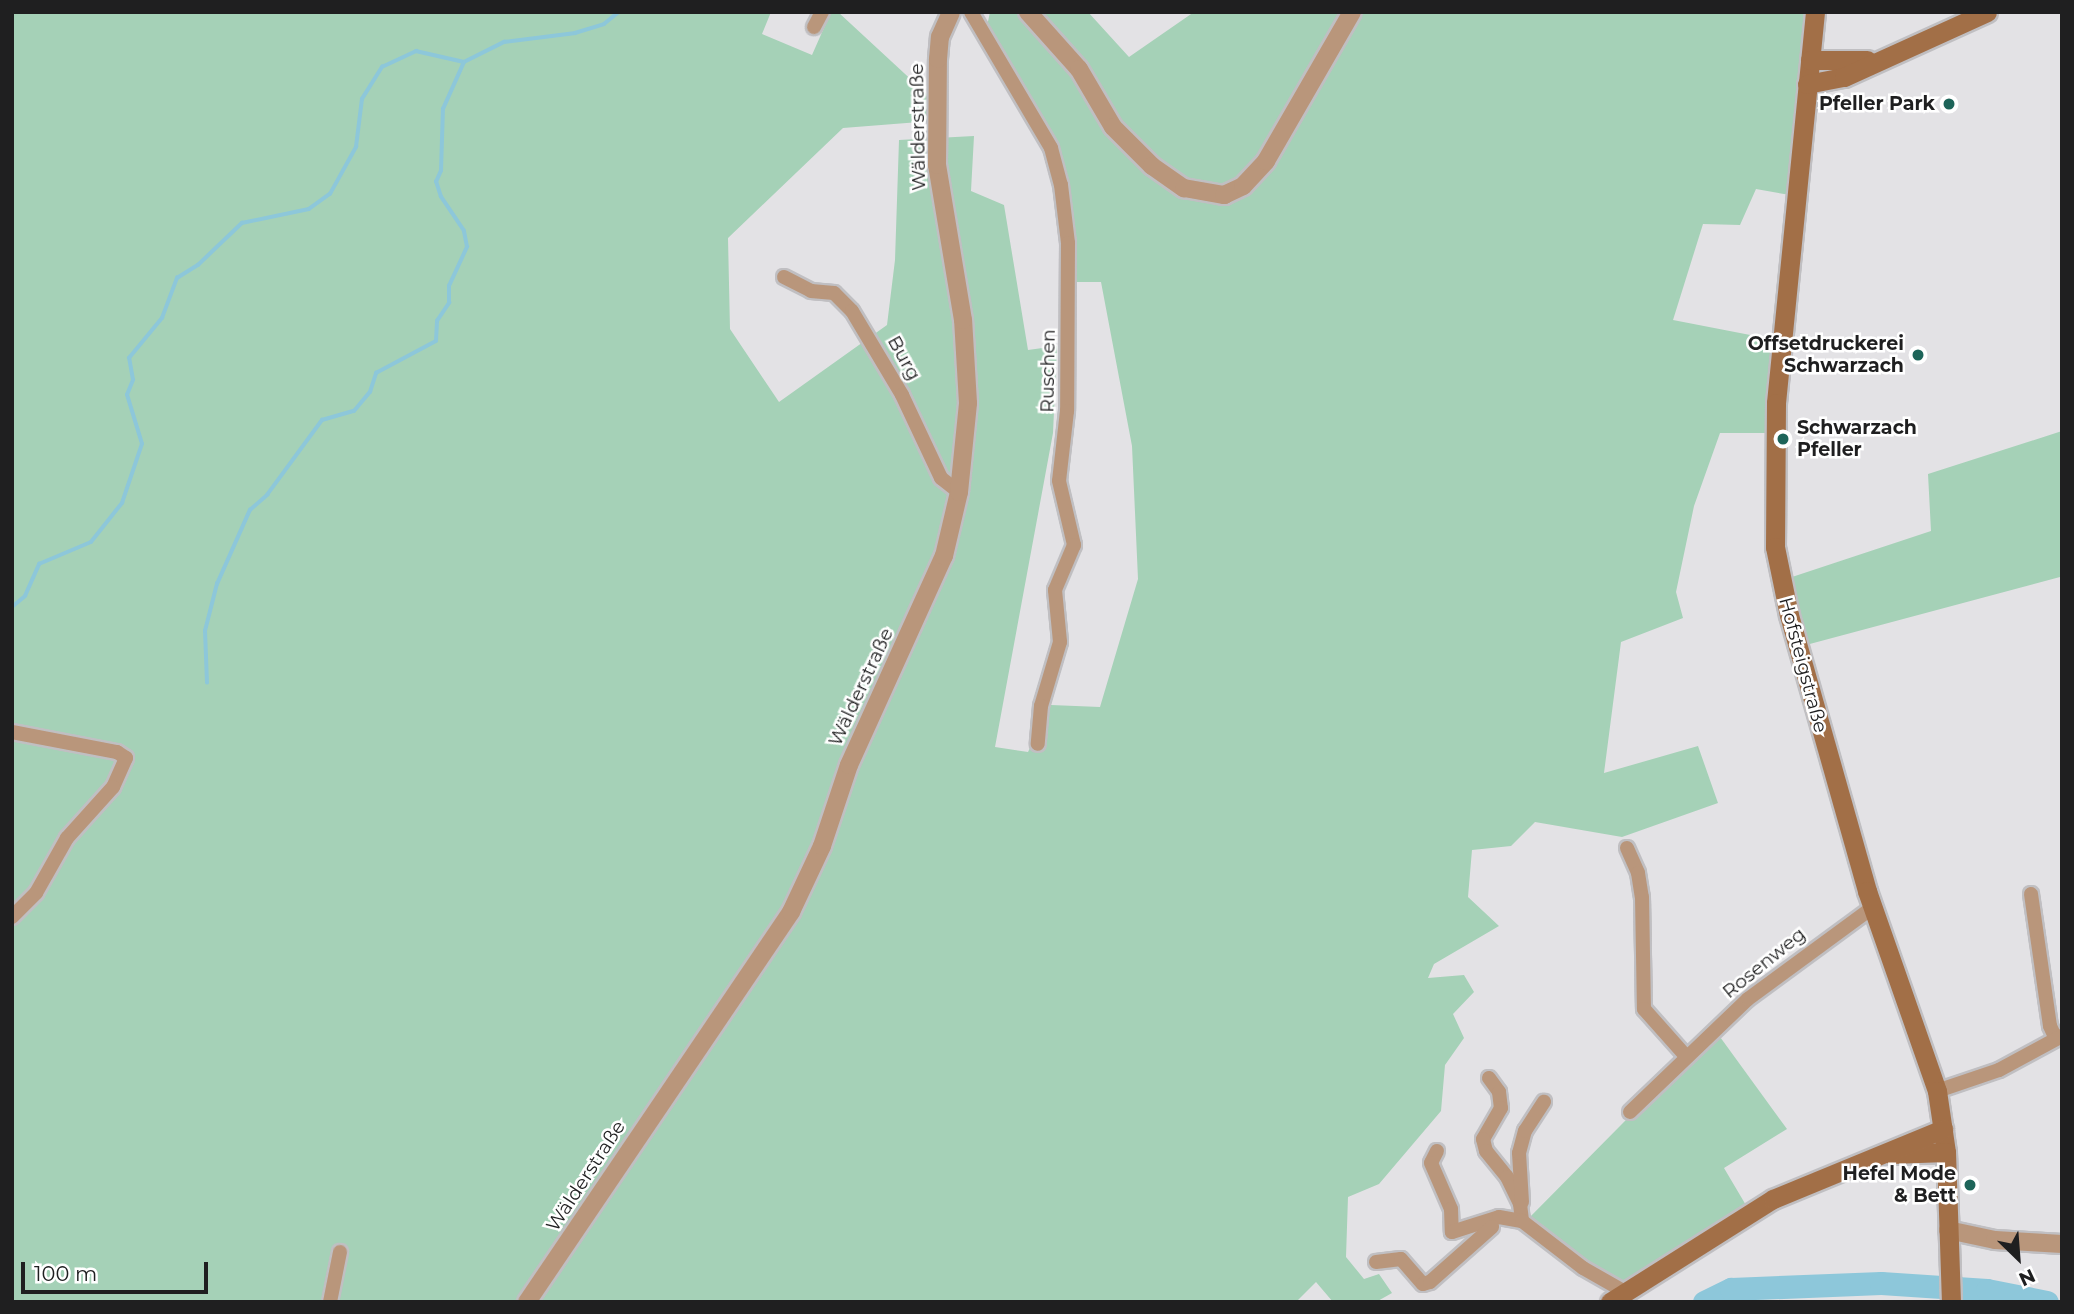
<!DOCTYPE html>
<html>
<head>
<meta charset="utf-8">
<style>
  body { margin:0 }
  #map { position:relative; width:2074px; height:1314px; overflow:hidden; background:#e3e2e5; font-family:Montserrat,sans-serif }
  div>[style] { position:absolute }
  .green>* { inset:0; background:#a5d1b7 }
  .stream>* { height:3.5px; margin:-1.75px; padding:0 1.75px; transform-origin:1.75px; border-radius:1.75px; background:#8dc7da }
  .river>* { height:23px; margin:-11.5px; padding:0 11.5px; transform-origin:11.5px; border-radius:11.5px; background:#8dc7da }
  .roads { filter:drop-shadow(2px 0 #c0bfc2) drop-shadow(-2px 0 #c0bfc2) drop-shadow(0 2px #c0bfc2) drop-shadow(0 -2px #c0bfc2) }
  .minor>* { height:14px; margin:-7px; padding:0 7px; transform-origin:7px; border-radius:7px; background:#b9967b }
  .tertiary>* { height:18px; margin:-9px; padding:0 9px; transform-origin:9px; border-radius:9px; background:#b9967b }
  .secondary>* { height:19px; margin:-9.5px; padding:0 9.5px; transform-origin:9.5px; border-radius:9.5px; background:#a26f47 }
  .dots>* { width:19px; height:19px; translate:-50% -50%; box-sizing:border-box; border:4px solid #fff; border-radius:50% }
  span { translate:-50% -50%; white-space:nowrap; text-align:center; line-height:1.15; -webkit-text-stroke:5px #fff; paint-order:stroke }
  .poi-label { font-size:19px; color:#1f1f20; font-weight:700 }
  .right { translate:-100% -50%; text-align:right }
  .left { translate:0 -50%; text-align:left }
  .street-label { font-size:19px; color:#1f1f20 }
  .frame { position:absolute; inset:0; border:14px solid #1f1f20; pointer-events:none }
  .north { position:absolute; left:1983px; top:1223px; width:70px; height:70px; -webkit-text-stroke:5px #fff; paint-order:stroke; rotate:155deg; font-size:19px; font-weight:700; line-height:28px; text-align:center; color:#1f1f20 }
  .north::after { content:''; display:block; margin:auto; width:24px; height:32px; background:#1f1f20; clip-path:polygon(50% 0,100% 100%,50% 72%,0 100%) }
  .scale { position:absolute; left:21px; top:1262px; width:187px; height:32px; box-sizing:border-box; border:4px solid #1f1f20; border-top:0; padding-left:9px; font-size:21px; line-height:24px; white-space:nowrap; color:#1f1f20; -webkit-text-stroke:5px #fff; paint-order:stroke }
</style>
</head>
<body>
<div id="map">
  <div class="green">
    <i style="clip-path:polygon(12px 12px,771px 12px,762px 34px,812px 55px,831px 12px,838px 12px,931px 98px,932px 121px,843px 128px,728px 238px,730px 329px,779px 402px,887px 325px,895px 260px,899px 140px,974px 136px,971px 191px,1004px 205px,1028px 350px,1057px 346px,1053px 433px,995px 747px,1028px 752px,1051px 705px,1100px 707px,1138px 579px,1132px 446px,1101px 282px,1074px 282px,1066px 185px,986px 31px,990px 12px,1088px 12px,1129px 57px,1194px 12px,1804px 12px,1790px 195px,1756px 189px,1740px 225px,1703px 224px,1673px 320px,1776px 340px,1766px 433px,1720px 433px,1694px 506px,1676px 592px,1683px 618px,1621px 642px,1604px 773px,1698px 746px,1718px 803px,1622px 837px,1535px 822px,1511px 846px,1472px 850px,1468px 897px,1499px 926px,1434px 964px,1428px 978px,1464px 975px,1474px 992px,1453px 1014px,1464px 1038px,1445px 1065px,1441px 1111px,1379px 1184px,1348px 1197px,1346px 1257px,1364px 1279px,1379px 1274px,1392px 1293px,1376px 1302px,1333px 1302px,1316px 1282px,1296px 1302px,12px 1302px)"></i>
    <i style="clip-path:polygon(2062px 431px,2062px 582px,2060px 577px,1806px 645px,1789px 578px,1931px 531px,1928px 474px)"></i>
    <i style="clip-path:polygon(1715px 1030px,1787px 1129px,1724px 1168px,1750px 1212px,1625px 1292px,1526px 1221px)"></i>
  </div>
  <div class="stream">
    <i style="left:12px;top:607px;width:17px;rotate:-40deg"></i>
    <i style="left:25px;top:596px;width:35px;rotate:-66deg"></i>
    <i style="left:39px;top:564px;width:56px;rotate:-22.9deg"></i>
    <i style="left:91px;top:542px;width:50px;rotate:-51.5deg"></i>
    <i style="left:122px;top:503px;width:62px;rotate:-71.3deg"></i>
    <i style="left:142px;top:444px;width:51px;rotate:-107deg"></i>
    <i style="left:127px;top:395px;width:16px;rotate:-68deg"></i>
    <i style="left:133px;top:380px;width:22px;rotate:-100deg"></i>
    <i style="left:129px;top:358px;width:52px;rotate:-50.5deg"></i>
    <i style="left:162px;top:318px;width:43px;rotate:-69.4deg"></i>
    <i style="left:177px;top:278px;width:25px;rotate:-32deg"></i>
    <i style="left:198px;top:265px;width:61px;rotate:-43.7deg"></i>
    <i style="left:242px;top:223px;width:68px;rotate:-11.8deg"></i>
    <i style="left:309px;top:209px;width:26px;rotate:-36deg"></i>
    <i style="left:330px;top:194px;width:54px;rotate:-61deg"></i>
    <i style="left:356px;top:147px;width:48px;rotate:-82.9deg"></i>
    <i style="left:362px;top:99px;width:38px;rotate:-58deg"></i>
    <i style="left:382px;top:67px;width:38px;rotate:-25deg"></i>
    <i style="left:416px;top:51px;width:49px;rotate:12.9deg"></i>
    <i style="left:464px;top:62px;width:45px;rotate:-26.6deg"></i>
    <i style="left:504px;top:42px;width:72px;rotate:-7.2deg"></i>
    <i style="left:575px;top:33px;width:30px;rotate:-17deg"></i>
    <i style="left:604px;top:24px;width:19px;rotate:-39deg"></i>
    <i style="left:207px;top:683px;width:52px;rotate:-92.2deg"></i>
    <i style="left:205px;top:631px;width:49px;rotate:-75.7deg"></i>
    <i style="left:217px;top:584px;width:81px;rotate:-66deg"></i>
    <i style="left:250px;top:510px;width:23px;rotate:-41deg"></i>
    <i style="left:267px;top:495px;width:93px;rotate:-53.7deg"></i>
    <i style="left:322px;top:420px;width:33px;rotate:-16deg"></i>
    <i style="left:354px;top:411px;width:25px;rotate:-50deg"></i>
    <i style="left:370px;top:392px;width:20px;rotate:-72deg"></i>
    <i style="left:376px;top:373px;width:68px;rotate:-28.1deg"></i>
    <i style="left:436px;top:341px;width:20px;rotate:-87deg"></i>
    <i style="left:437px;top:321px;width:22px;rotate:-56deg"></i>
    <i style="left:449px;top:303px;width:17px;rotate:-90deg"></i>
    <i style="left:449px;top:286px;width:43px;rotate:-65.2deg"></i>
    <i style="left:467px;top:247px;width:16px;rotate:-101deg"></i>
    <i style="left:464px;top:231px;width:41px;rotate:-124.1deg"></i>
    <i style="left:441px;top:197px;width:16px;rotate:-108deg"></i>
    <i style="left:436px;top:182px;width:12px;rotate:-66deg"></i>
    <i style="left:441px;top:171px;width:62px;rotate:-88.2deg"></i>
    <i style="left:443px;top:109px;width:51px;rotate:-65.9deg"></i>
  </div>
  <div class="river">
    <i style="left:1704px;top:1302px;width:30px;rotate:-26deg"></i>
    <i style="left:1731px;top:1289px;width:150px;rotate:-2.3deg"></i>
    <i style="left:1881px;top:1283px;width:106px;rotate:3.8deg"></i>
    <i style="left:1987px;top:1290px;width:61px;rotate:11.3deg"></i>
  </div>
  <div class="roads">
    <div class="minor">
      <i style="left:971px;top:12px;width:158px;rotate:59.5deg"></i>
      <i style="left:1051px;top:148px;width:38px;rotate:75deg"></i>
      <i style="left:1061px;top:185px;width:58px;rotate:83.1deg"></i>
      <i style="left:1068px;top:243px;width:168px;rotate:90.3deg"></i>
      <i style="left:1067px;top:411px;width:70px;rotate:96.5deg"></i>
      <i style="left:1059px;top:481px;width:66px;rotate:76.8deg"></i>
      <i style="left:1074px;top:545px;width:49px;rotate:112.9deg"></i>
      <i style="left:1055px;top:590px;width:52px;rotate:84.5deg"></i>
      <i style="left:1060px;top:642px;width:67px;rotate:106.5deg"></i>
      <i style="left:1041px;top:706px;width:38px;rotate:95deg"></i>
      <i style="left:814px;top:27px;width:17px;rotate:-62deg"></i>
      <i style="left:784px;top:277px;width:30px;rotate:27deg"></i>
      <i style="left:811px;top:291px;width:23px;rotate:5deg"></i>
      <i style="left:834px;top:293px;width:25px;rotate:45deg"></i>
      <i style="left:852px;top:311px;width:98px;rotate:59.2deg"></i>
      <i style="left:902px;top:395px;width:92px;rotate:64.8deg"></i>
      <i style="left:941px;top:478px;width:23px;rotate:38deg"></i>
      <i style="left:12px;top:732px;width:107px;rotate:10.8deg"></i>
      <i style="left:117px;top:752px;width:11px;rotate:34deg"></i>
      <i style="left:126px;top:758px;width:32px;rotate:114deg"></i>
      <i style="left:113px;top:787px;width:69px;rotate:132deg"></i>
      <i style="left:67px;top:838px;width:63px;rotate:119.4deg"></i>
      <i style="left:36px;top:893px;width:34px;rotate:135deg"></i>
      <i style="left:1627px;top:848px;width:27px;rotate:66deg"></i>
      <i style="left:1638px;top:873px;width:24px;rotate:81deg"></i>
      <i style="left:1642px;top:897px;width:112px;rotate:89deg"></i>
      <i style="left:1644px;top:1009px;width:62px;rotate:48.3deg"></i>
      <i style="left:2031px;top:894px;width:133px;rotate:81.8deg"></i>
      <i style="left:2050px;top:1026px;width:14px;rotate:65deg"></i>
      <i style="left:1489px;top:1078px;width:17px;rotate:54deg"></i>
      <i style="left:1499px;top:1092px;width:16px;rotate:83deg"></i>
      <i style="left:1501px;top:1108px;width:36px;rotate:120deg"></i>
      <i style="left:1483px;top:1139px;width:12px;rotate:76deg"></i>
      <i style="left:1486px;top:1151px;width:33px;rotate:51deg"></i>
      <i style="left:1507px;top:1177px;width:30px;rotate:64deg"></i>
      <i style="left:1520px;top:1204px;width:17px;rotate:83deg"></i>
      <i style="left:1937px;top:1091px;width:65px;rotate:-18.7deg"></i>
      <i style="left:1999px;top:1070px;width:72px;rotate:-28.4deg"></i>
      <i style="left:1630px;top:1112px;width:163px;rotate:-43.8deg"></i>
      <i style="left:1748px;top:999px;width:154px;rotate:-36.3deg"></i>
      <i style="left:1437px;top:1151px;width:13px;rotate:117deg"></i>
      <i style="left:1431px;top:1163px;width:50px;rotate:66.5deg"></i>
      <i style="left:1451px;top:1209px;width:23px;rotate:88deg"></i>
      <i style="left:1452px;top:1232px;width:49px;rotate:-17.7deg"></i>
      <i style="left:1499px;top:1217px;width:23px;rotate:10deg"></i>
      <i style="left:1522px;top:1221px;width:77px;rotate:37.6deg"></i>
      <i style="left:1583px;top:1268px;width:48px;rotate:29.7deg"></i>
      <i style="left:1522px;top:1202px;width:49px;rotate:-93.5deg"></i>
      <i style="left:1519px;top:1153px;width:23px;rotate:-75deg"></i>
      <i style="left:1525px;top:1131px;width:35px;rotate:-57deg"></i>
      <i style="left:1376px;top:1262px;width:25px;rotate:-7deg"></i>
      <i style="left:1401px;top:1259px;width:33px;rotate:49deg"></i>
      <i style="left:1423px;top:1284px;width:7px;rotate:-16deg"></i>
      <i style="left:1430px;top:1282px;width:83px;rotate:-41.6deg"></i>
      <i style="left:330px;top:1302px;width:51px;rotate:-78.7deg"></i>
    </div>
    <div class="tertiary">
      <i style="left:1028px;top:12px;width:76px;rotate:48.2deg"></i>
      <i style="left:1079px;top:69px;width:67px;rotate:59.6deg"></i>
      <i style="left:1113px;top:127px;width:55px;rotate:45deg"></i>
      <i style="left:1152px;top:166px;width:39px;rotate:35deg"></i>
      <i style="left:1184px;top:188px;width:41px;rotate:9.9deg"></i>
      <i style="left:1224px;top:195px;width:21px;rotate:-25deg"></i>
      <i style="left:1243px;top:186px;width:34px;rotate:-47deg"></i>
      <i style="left:1266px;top:161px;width:172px;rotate:-60deg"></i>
      <i style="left:1948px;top:1230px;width:48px;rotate:12deg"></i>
      <i style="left:1995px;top:1240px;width:67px;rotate:3.4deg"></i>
      <i style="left:527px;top:1302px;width:471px;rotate:-55.9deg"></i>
      <i style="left:791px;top:912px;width:73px;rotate:-64.8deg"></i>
      <i style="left:822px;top:846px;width:85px;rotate:-71.6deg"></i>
      <i style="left:849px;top:765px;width:230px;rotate:-65.6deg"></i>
      <i style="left:944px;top:556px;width:66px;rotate:-76.8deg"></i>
      <i style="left:959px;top:492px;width:89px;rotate:-84.2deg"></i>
      <i style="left:968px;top:403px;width:83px;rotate:-93.4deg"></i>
      <i style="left:963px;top:320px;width:157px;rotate:-99.5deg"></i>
      <i style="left:937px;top:165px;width:106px;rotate:-89.5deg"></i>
      <i style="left:938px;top:59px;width:22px;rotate:-85deg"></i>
      <i style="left:940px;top:37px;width:27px;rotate:-66deg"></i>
    </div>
    <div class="secondary">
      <i style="left:1815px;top:12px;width:393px;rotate:95.7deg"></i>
      <i style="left:1776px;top:403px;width:144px;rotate:90.4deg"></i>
      <i style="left:1775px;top:547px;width:69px;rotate:78.4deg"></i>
      <i style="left:1789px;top:615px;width:287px;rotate:74.2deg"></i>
      <i style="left:1867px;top:891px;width:212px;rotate:70.7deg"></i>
      <i style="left:1937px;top:1091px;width:62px;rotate:81.6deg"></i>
      <i style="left:1946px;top:1152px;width:150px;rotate:88.1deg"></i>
      <i style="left:1810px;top:60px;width:57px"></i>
      <i style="left:1807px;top:84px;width:38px;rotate:-11deg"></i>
      <i style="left:1844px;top:77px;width:157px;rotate:-24.4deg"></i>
      <i style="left:1891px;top:1154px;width:55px;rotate:-2.1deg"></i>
      <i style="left:1610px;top:1302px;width:193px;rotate:-32.3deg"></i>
      <i style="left:1773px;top:1199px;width:184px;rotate:-22.4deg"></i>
    </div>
  </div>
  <div class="dots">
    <i style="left:1949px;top:104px;background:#1d6459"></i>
    <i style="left:1918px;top:355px;background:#1d6459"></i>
    <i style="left:1783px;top:439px;background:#1d6459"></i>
    <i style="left:1970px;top:1185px;background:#1d6459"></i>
  </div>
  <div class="poi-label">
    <span class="right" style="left:1935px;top:104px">Pfeller Park</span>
    <span class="right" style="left:1904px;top:355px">Offsetdruckerei<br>Schwarzach</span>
    <span class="left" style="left:1797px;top:439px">Schwarzach<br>Pfeller</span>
    <span class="right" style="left:1956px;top:1185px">Hefel Mode<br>&amp; Bett</span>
  </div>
  <div class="street-label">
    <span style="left:918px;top:127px;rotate:-91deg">Wälderstraße</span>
    <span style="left:904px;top:358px;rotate:61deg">Burg</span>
    <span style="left:1048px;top:371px;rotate:-89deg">Ruschen</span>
    <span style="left:1803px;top:665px;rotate:75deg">Hofsteigstraße</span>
    <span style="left:861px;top:687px;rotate:-65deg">Wälderstraße</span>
    <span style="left:1764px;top:963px;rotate:-39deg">Rosenweg</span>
    <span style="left:586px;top:1176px;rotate:-57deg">Wälderstraße</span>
  </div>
  <div class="frame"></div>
  <div class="north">N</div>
  <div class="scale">100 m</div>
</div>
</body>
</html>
